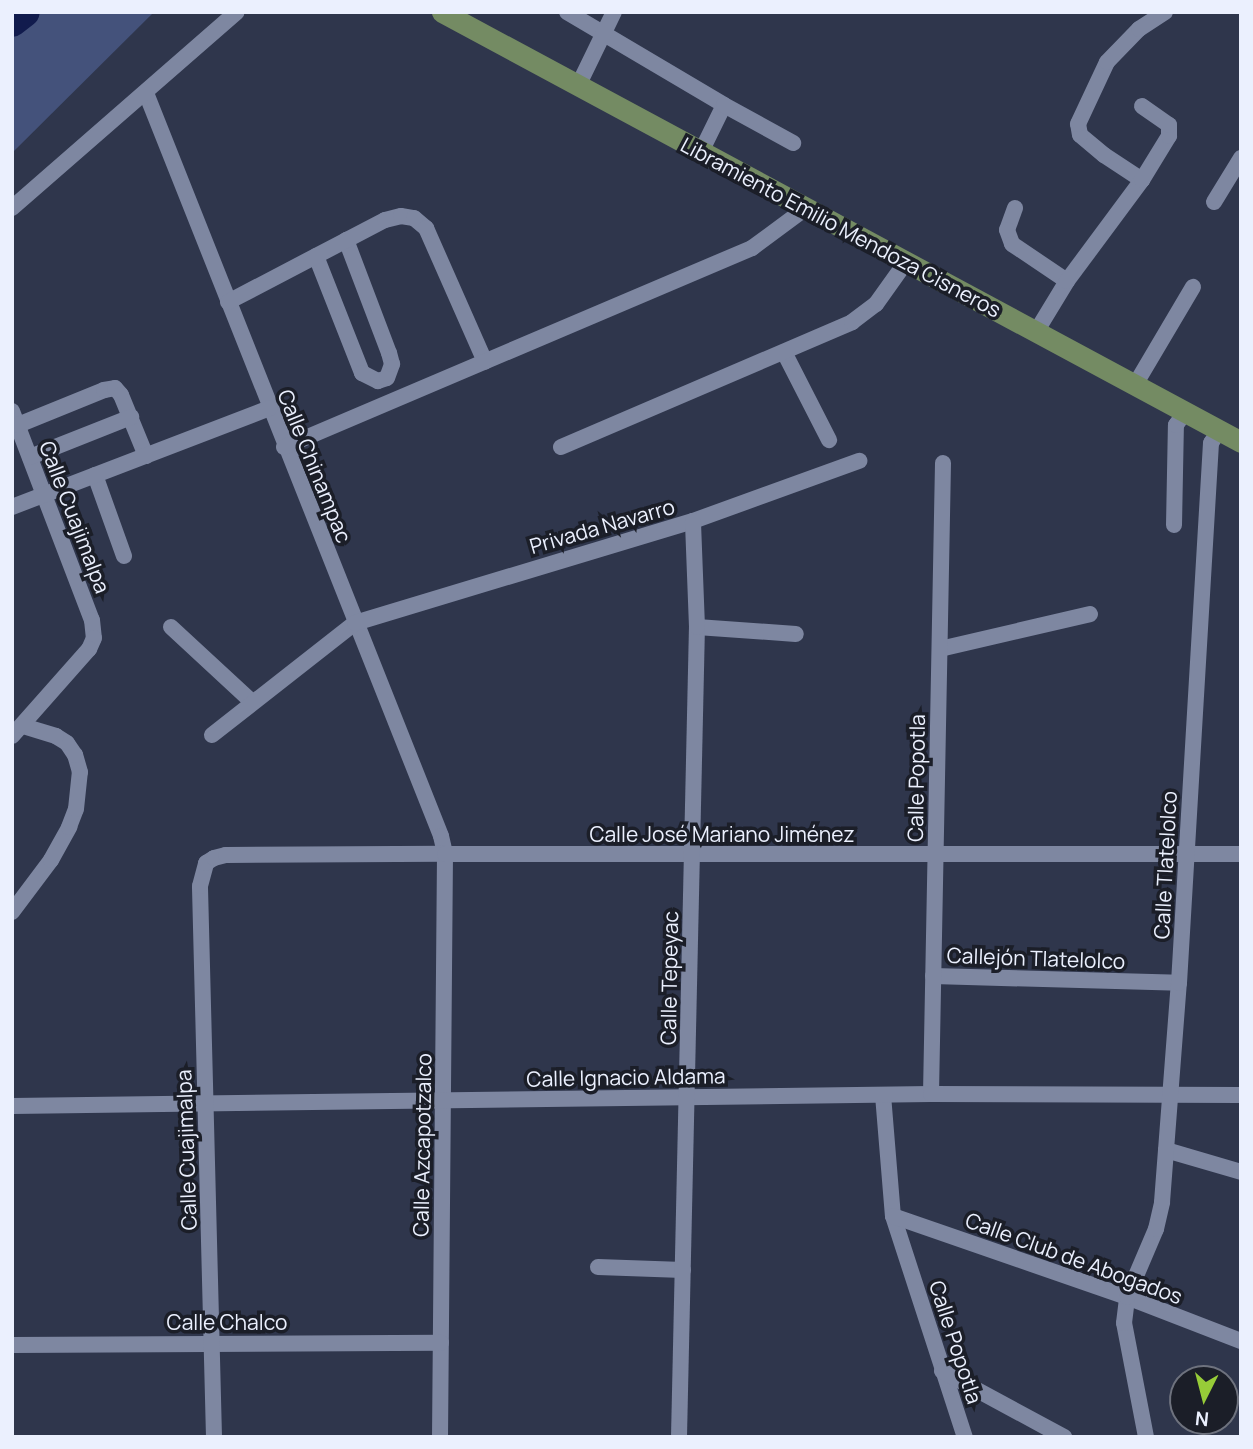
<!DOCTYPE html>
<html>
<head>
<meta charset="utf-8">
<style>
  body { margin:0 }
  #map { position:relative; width:1253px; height:1449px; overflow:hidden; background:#2f364c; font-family:Manrope,sans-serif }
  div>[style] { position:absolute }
  .green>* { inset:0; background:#44527b }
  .river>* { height:30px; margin:-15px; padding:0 15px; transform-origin:15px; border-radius:15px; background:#111b4d }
  .minor>* { height:16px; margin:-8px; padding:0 8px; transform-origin:8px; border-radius:8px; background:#7e87a1 }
  .major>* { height:21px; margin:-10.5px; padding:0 10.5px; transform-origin:10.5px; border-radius:10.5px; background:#748b63 }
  span { translate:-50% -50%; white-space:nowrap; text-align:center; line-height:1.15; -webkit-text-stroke:7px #1b1e28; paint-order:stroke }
  .street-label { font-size:21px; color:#ebf0fe }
  .frame { position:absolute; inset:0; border:14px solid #ebf0fe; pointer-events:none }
  .north { position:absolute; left:1169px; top:1365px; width:70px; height:70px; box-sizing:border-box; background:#1b1e28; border:2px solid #6e727e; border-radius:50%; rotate:186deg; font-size:19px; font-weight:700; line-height:28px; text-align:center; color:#ebf0fe }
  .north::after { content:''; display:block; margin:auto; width:24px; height:32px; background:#97cc38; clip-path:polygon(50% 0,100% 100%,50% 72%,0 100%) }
</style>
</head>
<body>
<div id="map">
  <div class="green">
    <i style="clip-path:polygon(12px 12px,154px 12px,12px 153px)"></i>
  </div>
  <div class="river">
    <i style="left:12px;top:22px;width:16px;rotate:-38deg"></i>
  </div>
  <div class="minor">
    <i style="left:567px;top:12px;width:182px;rotate:30.6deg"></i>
    <i style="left:578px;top:86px;width:82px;rotate:-64.1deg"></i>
    <i style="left:146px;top:93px;width:799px;rotate:68.34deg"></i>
    <i style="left:441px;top:836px;width:18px;rotate:77deg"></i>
    <i style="left:445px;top:854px;width:583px;rotate:90.49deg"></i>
    <i style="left:701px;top:152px;width:52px;rotate:-63.9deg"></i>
    <i style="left:724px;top:105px;width:79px;rotate:28.8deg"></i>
    <i style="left:1142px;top:180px;width:45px;rotate:-146.7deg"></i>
    <i style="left:1104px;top:155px;width:31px;rotate:-140deg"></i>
    <i style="left:1080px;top:135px;width:11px;rotate:-100deg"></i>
    <i style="left:1078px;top:124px;width:68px;rotate:-64.9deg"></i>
    <i style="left:1107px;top:62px;width:46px;rotate:-45.9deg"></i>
    <i style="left:1139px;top:29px;width:31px;rotate:-33deg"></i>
    <i style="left:1214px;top:202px;width:52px;rotate:-58.5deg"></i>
    <i style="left:12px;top:208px;width:298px;rotate:-41.1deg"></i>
    <i style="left:1015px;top:208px;width:23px;rotate:110deg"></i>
    <i style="left:1007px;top:230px;width:15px;rotate:70deg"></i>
    <i style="left:1012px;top:244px;width:66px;rotate:33.9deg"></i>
    <i style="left:316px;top:256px;width:126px;rotate:68.5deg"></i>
    <i style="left:362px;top:373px;width:18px;rotate:27deg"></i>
    <i style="left:378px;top:381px;width:9px;rotate:-18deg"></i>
    <i style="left:387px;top:378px;width:15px;rotate:-70deg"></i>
    <i style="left:392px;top:364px;width:11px;rotate:-105deg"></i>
    <i style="left:389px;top:353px;width:121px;rotate:-110.8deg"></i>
    <i style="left:228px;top:302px;width:177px;rotate:-27.6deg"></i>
    <i style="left:385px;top:220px;width:16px;rotate:-14deg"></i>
    <i style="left:401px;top:216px;width:13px;rotate:9deg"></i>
    <i style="left:414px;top:218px;width:16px;rotate:40deg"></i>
    <i style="left:426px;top:228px;width:146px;rotate:66.2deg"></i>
    <i style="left:1036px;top:332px;width:60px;rotate:-58.7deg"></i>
    <i style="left:1067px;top:281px;width:126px;rotate:-53.4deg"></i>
    <i style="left:1142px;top:180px;width:52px;rotate:-58.5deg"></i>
    <i style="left:1169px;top:136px;width:11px;rotate:-90deg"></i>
    <i style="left:1169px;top:125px;width:33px;rotate:-145deg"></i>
    <i style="left:784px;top:352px;width:99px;rotate:62.9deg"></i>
    <i style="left:1135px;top:385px;width:114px;rotate:-59.4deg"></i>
    <i style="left:12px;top:411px;width:224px;rotate:69.1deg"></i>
    <i style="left:92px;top:620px;width:18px;rotate:84deg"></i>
    <i style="left:94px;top:638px;width:12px;rotate:114deg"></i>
    <i style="left:89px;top:649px;width:116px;rotate:131.5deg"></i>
    <i style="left:18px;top:425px;width:93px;rotate:-22.1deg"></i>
    <i style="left:104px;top:390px;width:11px;rotate:-10deg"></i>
    <i style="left:115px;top:388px;width:9px;rotate:49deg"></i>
    <i style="left:121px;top:395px;width:66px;rotate:67.7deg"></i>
    <i style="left:284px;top:447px;width:509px;rotate:-23.04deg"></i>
    <i style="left:752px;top:248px;width:67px;rotate:-36.5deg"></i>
    <i style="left:561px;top:447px;width:317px;rotate:-23.2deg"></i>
    <i style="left:852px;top:322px;width:30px;rotate:-37deg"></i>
    <i style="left:876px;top:304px;width:52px;rotate:-54.5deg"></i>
    <i style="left:30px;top:457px;width:109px;rotate:-21.6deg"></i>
    <i style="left:95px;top:475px;width:86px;rotate:70.3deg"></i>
    <i style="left:12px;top:507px;width:276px;rotate:-21deg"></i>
    <i style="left:1174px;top:525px;width:100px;rotate:-88.9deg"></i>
    <i style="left:1176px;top:425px;width:16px;rotate:-55deg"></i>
    <i style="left:171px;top:627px;width:110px;rotate:42.8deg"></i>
    <i style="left:697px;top:627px;width:99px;rotate:4deg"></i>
    <i style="left:940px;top:649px;width:154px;rotate:-13.1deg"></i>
    <i style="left:212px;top:735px;width:182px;rotate:-38.1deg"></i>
    <i style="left:355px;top:623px;width:353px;rotate:-16.8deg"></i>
    <i style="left:693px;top:521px;width:177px;rotate:-19.9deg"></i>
    <i style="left:12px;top:912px;width:65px;rotate:-53.1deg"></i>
    <i style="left:51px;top:860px;width:38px;rotate:-61deg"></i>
    <i style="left:69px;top:827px;width:19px;rotate:-69deg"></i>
    <i style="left:76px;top:809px;width:37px;rotate:-84deg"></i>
    <i style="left:80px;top:772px;width:18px;rotate:-106deg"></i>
    <i style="left:75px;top:755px;width:14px;rotate:-124deg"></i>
    <i style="left:67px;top:743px;width:13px;rotate:-148deg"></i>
    <i style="left:56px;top:736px;width:34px;rotate:-163deg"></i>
    <i style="left:933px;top:976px;width:246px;rotate:1.6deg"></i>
    <i style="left:931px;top:1094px;width:631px;rotate:-88.91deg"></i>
    <i style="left:883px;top:1095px;width:121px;rotate:85.3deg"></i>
    <i style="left:893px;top:1216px;width:232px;rotate:72deg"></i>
    <i style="left:12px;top:1106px;width:919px;rotate:-0.75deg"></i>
    <i style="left:931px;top:1094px;width:310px;rotate:0.2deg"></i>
    <i style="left:1166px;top:1150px;width:78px;rotate:16.3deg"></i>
    <i style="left:893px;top:1216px;width:248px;rotate:19.1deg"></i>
    <i style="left:1127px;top:1297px;width:122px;rotate:21.1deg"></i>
    <i style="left:598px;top:1267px;width:85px;rotate:2deg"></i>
    <i style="left:12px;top:1345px;width:429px;rotate:-0.3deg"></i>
    <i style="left:942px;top:1371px;width:139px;rotate:28.4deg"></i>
    <i style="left:214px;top:1437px;width:551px;rotate:-91.46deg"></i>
    <i style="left:200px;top:886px;width:24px;rotate:-75deg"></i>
    <i style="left:206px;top:863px;width:9px;rotate:-32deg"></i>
    <i style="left:214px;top:858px;width:12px;rotate:-14deg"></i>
    <i style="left:226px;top:855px;width:219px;rotate:-0.3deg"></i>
    <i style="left:445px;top:854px;width:796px"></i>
    <i style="left:679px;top:1437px;width:810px;rotate:-88.73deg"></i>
    <i style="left:697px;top:627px;width:106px;rotate:-92.2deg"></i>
    <i style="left:1146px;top:1437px;width:116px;rotate:-100.9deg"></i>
    <i style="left:1124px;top:1323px;width:26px;rotate:-83deg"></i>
    <i style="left:1127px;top:1297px;width:74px;rotate:-66.9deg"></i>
    <i style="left:1156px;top:1229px;width:28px;rotate:-77deg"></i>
    <i style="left:1162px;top:1202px;width:220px;rotate:-85.6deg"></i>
    <i style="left:1179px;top:983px;width:541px;rotate:-86.61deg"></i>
    <i style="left:1211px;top:443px;width:14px;rotate:-56deg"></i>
  </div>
  <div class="major">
    <i style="left:442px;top:12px;width:907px;rotate:28.29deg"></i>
  </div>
  <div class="street-label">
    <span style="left:841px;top:227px;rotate:28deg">Libramiento Emilio Mendoza Cisneros</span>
    <span style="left:315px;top:466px;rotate:68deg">Calle Chinampac</span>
    <span style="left:75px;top:517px;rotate:69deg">Calle Cuajimalpa</span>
    <span style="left:602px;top:526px;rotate:-16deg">Privada Navarro</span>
    <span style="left:916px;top:778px;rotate:-89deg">Calle Popotla</span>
    <span style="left:722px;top:834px">Calle José Mariano Jiménez</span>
    <span style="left:1165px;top:865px;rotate:-87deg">Calle Tlatelolco</span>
    <span style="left:1036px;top:958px;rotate:2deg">Callejón Tlatelolco</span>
    <span style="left:669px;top:978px;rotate:-89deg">Calle Tepeyac</span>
    <span style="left:626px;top:1077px;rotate:-1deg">Calle Ignacio Aldama</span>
    <span style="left:422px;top:1145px;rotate:-89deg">Calle Azcapotzalco</span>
    <span style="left:186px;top:1150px;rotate:-92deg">Calle Cuajimalpa</span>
    <span style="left:1074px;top:1258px;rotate:20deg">Calle Club de Abogados</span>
    <span style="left:227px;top:1322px">Calle Chalco</span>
    <span style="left:956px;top:1342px;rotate:72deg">Calle Popotla</span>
  </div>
  <div class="frame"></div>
  <div class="north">N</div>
</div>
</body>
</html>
